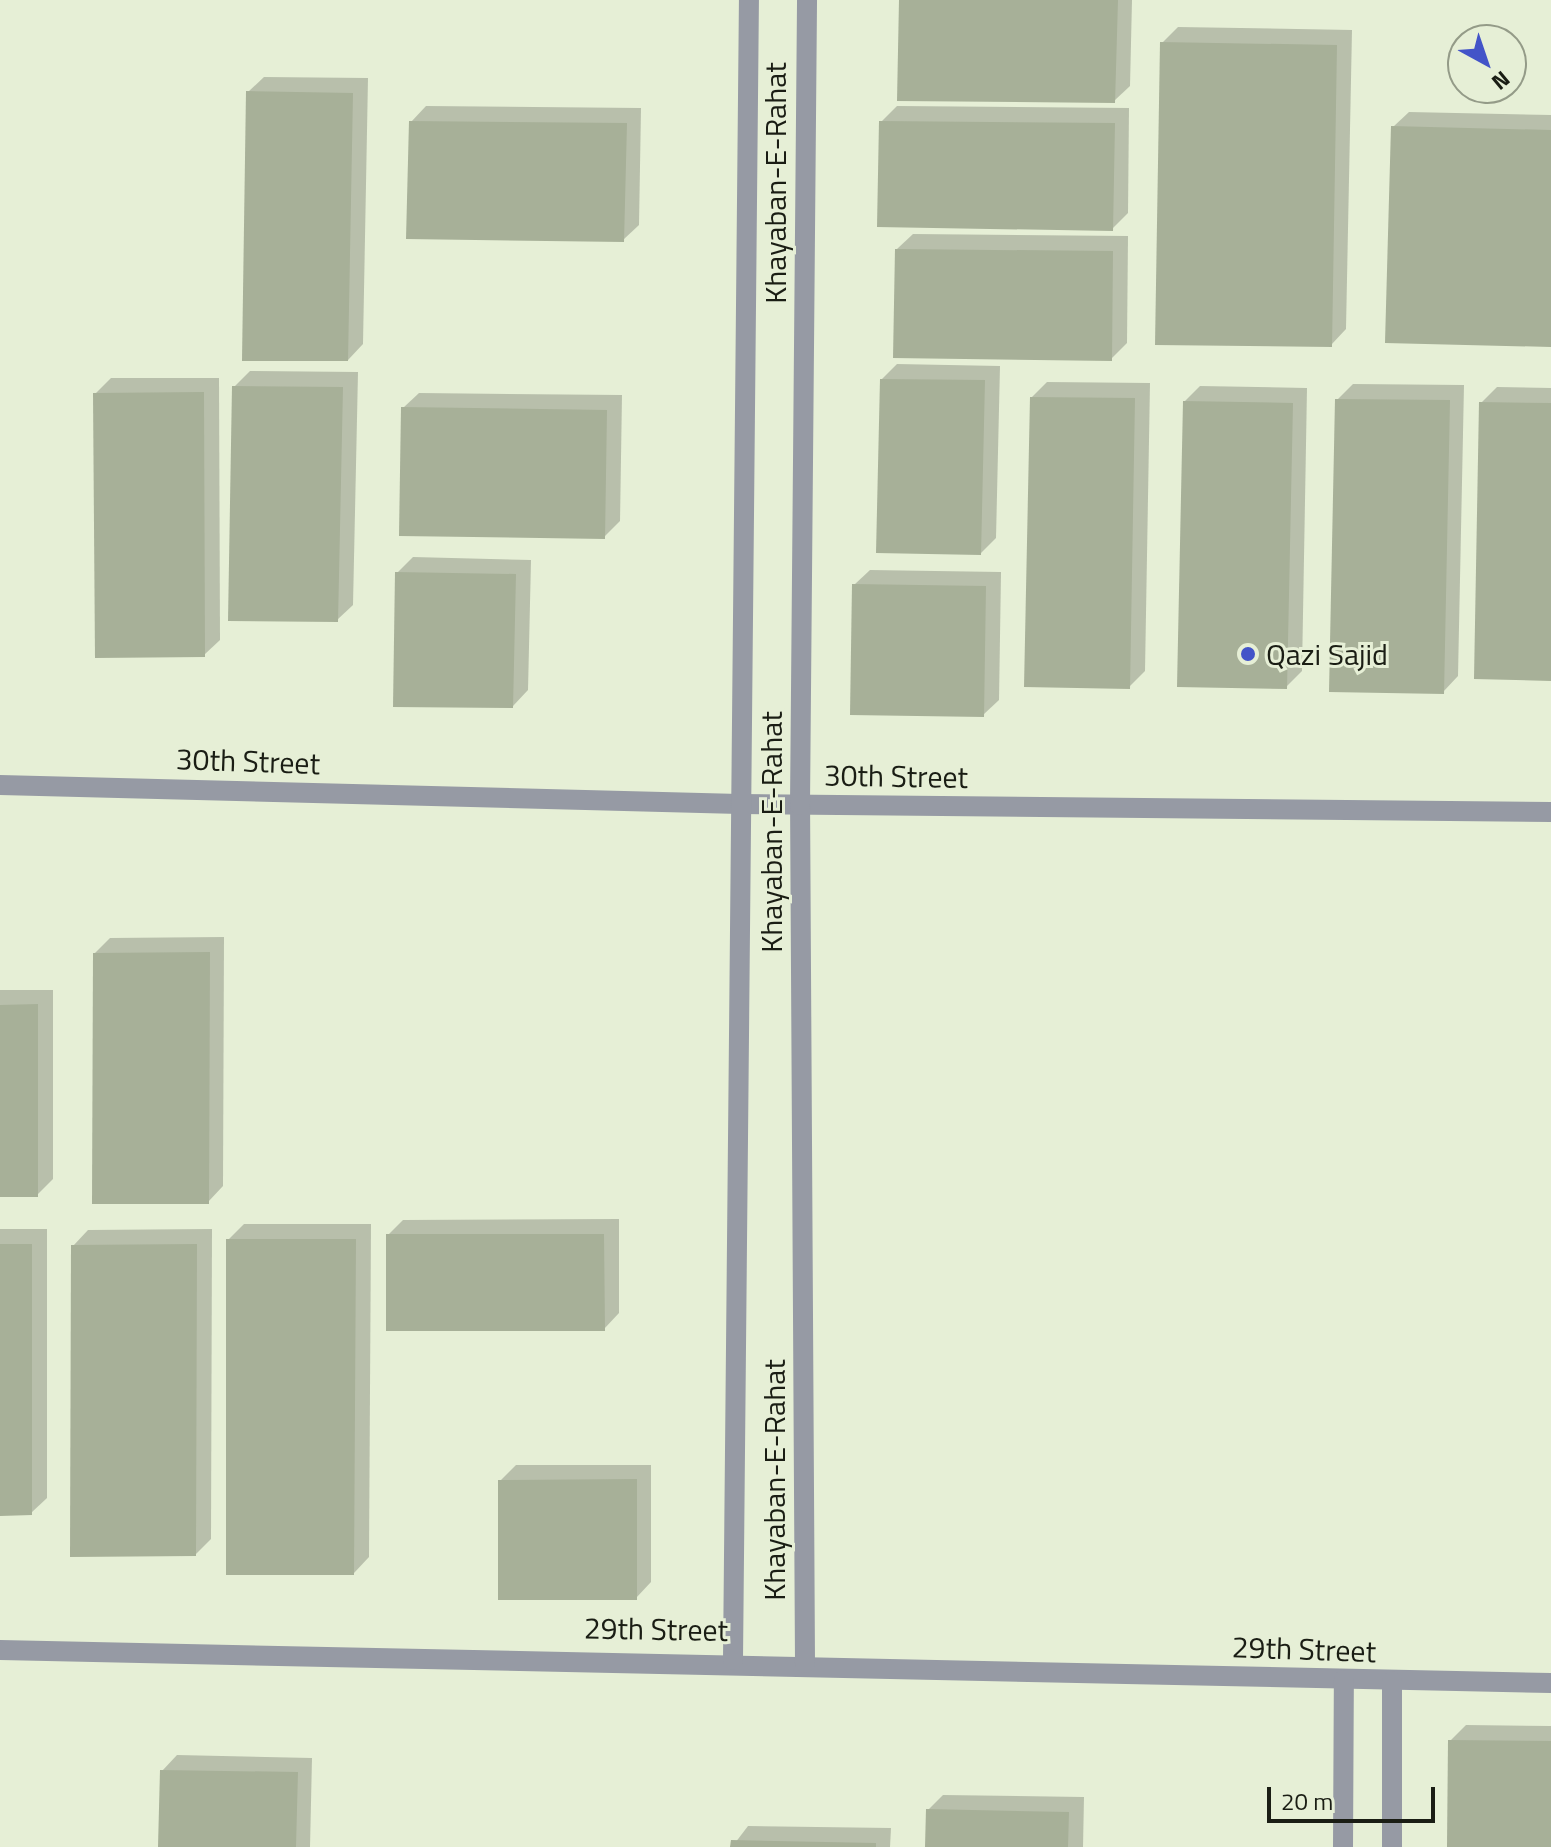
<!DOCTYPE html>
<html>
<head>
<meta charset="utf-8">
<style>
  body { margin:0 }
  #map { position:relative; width:1551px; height:1847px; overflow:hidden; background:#e6efd6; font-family:"Titillium Web",sans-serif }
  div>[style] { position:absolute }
  .shadow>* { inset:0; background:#0003 }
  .building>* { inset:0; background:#a7b098 }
  .minor>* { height:20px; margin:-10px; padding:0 10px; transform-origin:10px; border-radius:10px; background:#969aa4 }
  .dots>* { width:22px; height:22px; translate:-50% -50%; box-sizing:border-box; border:4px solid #e6efd6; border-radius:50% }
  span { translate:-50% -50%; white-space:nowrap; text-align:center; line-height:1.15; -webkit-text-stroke:6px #e6efd6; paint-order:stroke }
  .street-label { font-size:30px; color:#1a1d14 }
  .poi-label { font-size:30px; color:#1a1d14 }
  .left { translate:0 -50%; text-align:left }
  .north { position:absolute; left:1447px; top:24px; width:80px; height:80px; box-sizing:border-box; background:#e6efd6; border:2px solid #949b88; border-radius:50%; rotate:140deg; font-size:22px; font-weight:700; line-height:32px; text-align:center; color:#1a1d14 }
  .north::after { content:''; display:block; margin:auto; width:28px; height:36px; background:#4354c8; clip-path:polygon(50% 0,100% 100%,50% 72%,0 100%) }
  .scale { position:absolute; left:1267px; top:1787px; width:168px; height:36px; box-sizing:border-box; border:4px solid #1a1d14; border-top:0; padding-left:10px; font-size:24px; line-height:28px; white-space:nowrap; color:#1a1d14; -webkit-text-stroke:6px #e6efd6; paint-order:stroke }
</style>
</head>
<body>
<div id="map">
  <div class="shadow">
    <i style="clip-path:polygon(901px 0,1132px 0,1130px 86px,1114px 101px)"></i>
    <i style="clip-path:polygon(1178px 27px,1352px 30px,1346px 329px,1331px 345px,1162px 43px)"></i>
    <i style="clip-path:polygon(264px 77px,368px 78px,363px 344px,348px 360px,248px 92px)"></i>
    <i style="clip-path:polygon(426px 106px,641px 108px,639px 225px,623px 240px,411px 122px)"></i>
    <i style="clip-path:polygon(897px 106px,1129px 108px,1128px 213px,1112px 229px,881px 122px)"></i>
    <i style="clip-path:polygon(1409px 112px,1551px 115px,1551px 345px,1393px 127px)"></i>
    <i style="clip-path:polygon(913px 234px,1128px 236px,1127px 343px,1111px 359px,897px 249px)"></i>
    <i style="clip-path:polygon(897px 364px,1000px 366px,996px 538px,981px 553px,882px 379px)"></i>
    <i style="clip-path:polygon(250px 371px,358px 372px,353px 605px,337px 620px,234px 387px)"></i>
    <i style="clip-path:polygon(111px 378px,219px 378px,220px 640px,204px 655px,95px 394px)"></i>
    <i style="clip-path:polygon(1047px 382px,1150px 383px,1145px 671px,1129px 687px,1032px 397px)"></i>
    <i style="clip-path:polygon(1353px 384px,1464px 385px,1458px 676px,1443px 692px,1337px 400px)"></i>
    <i style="clip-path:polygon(1200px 386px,1307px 388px,1302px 671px,1286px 687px,1184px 402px)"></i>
    <i style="clip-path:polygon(1497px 387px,1551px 388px,1551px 679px,1481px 403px)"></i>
    <i style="clip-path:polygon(419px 393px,622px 395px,620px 521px,604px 537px,403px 408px)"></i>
    <i style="clip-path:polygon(413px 557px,531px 560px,528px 690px,513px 706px,397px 573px)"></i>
    <i style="clip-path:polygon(870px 570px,1001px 572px,999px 700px,983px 715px,854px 585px)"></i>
    <i style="clip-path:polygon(224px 937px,223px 1186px,208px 1202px,95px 953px,110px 938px)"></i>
    <i style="clip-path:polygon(0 990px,53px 990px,53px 1179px,37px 1195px,0 1195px)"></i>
    <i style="clip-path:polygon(619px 1219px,619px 1313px,604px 1329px,388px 1235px,403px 1220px)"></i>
    <i style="clip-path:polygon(244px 1224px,371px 1224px,369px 1557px,354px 1573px,228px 1240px)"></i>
    <i style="clip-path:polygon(0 1229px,47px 1229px,47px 1498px,31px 1513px,0 1513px)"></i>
    <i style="clip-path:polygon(212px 1229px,211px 1539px,196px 1554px,73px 1246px,88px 1230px)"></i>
    <i style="clip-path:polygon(516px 1465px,651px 1465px,651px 1582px,636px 1598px,500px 1481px)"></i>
    <i style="clip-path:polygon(1466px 1725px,1551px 1726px,1551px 1847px,1449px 1847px,1450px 1741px)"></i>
    <i style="clip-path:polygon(177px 1755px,312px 1758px,310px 1847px,160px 1847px,162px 1771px)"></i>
    <i style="clip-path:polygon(943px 1795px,1084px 1797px,1083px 1847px,927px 1847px,928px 1810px)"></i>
    <i style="clip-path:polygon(748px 1826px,891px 1828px,890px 1847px,732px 1847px)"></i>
  </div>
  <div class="building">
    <i style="clip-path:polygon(899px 0,1118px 0,1115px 103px,897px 101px)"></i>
    <i style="clip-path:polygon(1160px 42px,1337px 45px,1332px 347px,1155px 345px)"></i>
    <i style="clip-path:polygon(246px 91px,353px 93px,348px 361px,242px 361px)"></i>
    <i style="clip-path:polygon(409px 121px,627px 123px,624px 242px,406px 239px)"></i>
    <i style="clip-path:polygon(879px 121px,1115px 123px,1113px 231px,877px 227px)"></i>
    <i style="clip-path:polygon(1391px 126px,1551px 130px,1551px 347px,1385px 343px)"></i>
    <i style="clip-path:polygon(895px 249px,1113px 251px,1112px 361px,893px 358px)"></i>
    <i style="clip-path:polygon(880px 379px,985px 380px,981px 555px,876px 553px)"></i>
    <i style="clip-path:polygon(232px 386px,343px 387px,338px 622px,228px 621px)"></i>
    <i style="clip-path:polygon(204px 392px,205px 657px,95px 658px,93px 393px)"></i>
    <i style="clip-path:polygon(1030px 397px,1135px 398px,1130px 689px,1024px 687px)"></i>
    <i style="clip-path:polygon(1335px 399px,1450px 400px,1444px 694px,1329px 692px)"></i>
    <i style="clip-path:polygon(1183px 401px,1293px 403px,1287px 689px,1177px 687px)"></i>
    <i style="clip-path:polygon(1479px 402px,1551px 403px,1551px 681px,1474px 679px)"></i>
    <i style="clip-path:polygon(401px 407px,607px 410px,605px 539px,399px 536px)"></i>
    <i style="clip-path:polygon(395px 572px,516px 574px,513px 708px,393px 707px)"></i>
    <i style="clip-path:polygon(852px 584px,986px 586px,984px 717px,850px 715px)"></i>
    <i style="clip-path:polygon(210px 952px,209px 1204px,92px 1204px,93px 953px)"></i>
    <i style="clip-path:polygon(38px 1004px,38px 1197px,0 1197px,0 1005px)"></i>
    <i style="clip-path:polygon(386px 1234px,604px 1234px,605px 1331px,386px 1331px)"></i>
    <i style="clip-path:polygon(226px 1239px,356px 1239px,354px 1575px,226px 1575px)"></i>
    <i style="clip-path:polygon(0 1244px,32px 1244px,32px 1515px,0 1516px)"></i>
    <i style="clip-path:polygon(197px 1244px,196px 1556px,70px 1557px,71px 1245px)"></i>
    <i style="clip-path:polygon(637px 1479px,637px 1600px,498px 1600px,498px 1480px)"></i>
    <i style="clip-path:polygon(1448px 1740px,1551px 1741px,1551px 1847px,1447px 1847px)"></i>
    <i style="clip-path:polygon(160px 1770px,298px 1772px,296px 1847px,158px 1847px)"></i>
    <i style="clip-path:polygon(926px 1809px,1069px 1812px,1068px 1847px,925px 1847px)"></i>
    <i style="clip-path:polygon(731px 1840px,876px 1843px,876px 1847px,730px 1847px)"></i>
  </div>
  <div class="minor">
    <i style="left:0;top:785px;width:740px;rotate:1.47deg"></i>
    <i style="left:740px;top:804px;width:811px;rotate:0.57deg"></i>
    <i style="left:0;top:1650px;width:1551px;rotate:1.22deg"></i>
    <i style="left:733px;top:1660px;width:1660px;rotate:-89.45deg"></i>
    <i style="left:805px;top:1663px;width:858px;rotate:-90.33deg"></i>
    <i style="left:800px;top:805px;width:805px;rotate:-89.5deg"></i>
    <i style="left:1343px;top:1847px;width:167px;rotate:-89.7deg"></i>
    <i style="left:1392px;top:1847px;width:166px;rotate:-90deg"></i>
  </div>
  <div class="dots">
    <i style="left:1248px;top:654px;background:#4354c8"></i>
  </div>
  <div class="street-label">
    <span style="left:775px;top:183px;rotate:-90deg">Khayaban-E-Rahat</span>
    <span style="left:248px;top:761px;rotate:2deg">30th Street</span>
    <span style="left:896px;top:776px;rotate:1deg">30th Street</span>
    <span style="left:771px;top:832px;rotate:-90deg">Khayaban-E-Rahat</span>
    <span style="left:774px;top:1480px;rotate:-90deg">Khayaban-E-Rahat</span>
    <span style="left:656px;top:1629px;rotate:1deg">29th Street</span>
    <span style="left:1304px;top:1649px;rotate:2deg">29th Street</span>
  </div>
  <div class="poi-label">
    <span class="left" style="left:1266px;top:654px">Qazi Sajid</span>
  </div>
  <div class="north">N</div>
  <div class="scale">20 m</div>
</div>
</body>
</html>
